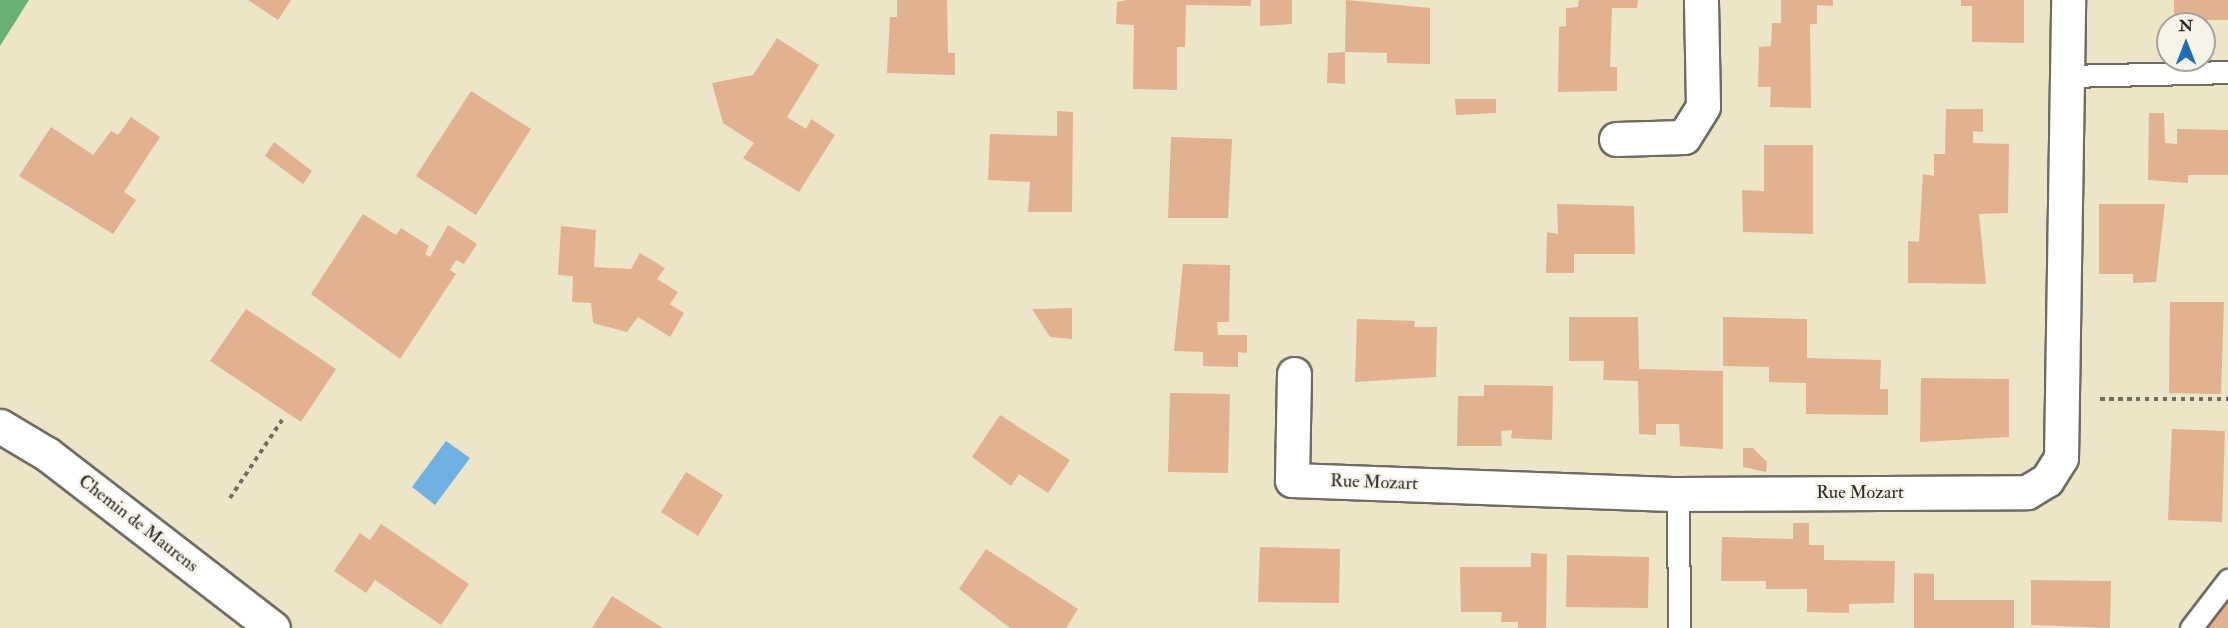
<!DOCTYPE html>
<html>
<head>
<meta charset="utf-8">
<style>
  body { margin:0 }
  #map { position:relative; width:2228px; height:628px; overflow:hidden; background:#ece5c7; font-family:"IM FELL Double Pica",serif }
  div>[style] { position:absolute }
  .forest>* { inset:0; background:#68b077 }
  .water>* { inset:0; background:#70b1e4 }
  .building>* { inset:0; background:#e2b190 }
  .path>* { height:4px; margin-top:-2px; transform-origin:0; background:repeating-linear-gradient(90deg,#6f6c62 0 4.5px,transparent 0 9px) }
  .roads { filter:drop-shadow(2px 0 #6f6c62) drop-shadow(-2px 0 #6f6c62) drop-shadow(0 2px #6f6c62) drop-shadow(0 -2px #6f6c62) }
  .lane>* { height:21px; margin:-10.5px; padding:0 10.5px; transform-origin:10.5px; border-radius:10.5px; background:#fff }
  .street>* { height:33px; margin:-16.5px; padding:0 16.5px; transform-origin:16.5px; border-radius:16.5px; background:#fff }
  span { translate:-50% -50%; white-space:nowrap; text-align:center; line-height:1.15; -webkit-text-stroke:5px #f7f3e8; paint-order:stroke }
  .street-label { font-size:18px; color:#2b2b2b }
  .north { position:absolute; left:2156px; top:12px; width:60px; height:60px; box-sizing:border-box; background:#f7f3e8; border:2px solid #a5a39c; border-radius:50%; rotate:0deg; font-size:16px; font-weight:700; line-height:24px; text-align:center; color:#2b2b2b }
  .north::after { content:''; display:block; margin:auto; width:21px; height:27px; background:#1f6fb2; clip-path:polygon(50% 0,100% 100%,50% 72%,0 100%) }
</style>
</head>
<body>
<div id="map">
  <div class="forest">
    <i style="clip-path:polygon(0 0,29px 0,0 46px)"></i>
  </div>
  <div class="water">
    <i style="clip-path:polygon(446px 441px,470px 458px,435px 505px,412px 487px)"></i>
  </div>
  <div class="building">
    <i style="clip-path:polygon(248px 0,291px 0,278px 20px)"></i>
    <i style="clip-path:polygon(897px 0,947px 0,948px 53px,955px 53px,955px 75px,887px 73px,890px 17px,897px 17px)"></i>
    <i style="clip-path:polygon(1127px 0,1251px 0,1251px 6px,1186px 5px,1185px 47px,1177px 47px,1177px 90px,1133px 89px,1134px 25px,1116px 24px,1117px 2px)"></i>
    <i style="clip-path:polygon(1260px 0,1292px 0,1292px 24px,1260px 26px)"></i>
    <i style="clip-path:polygon(1346px 0,1430px 8px,1430px 64px,1387px 63px,1387px 53px,1345px 52px)"></i>
    <i style="clip-path:polygon(1579px 0,1638px 0,1637px 8px,1612px 8px,1610px 67px,1617px 67px,1617px 91px,1558px 92px,1559px 27px,1566px 26px,1566px 8px,1578px 7px)"></i>
    <i style="clip-path:polygon(1781px 0,1833px 0,1833px 6px,1817px 5px,1817px 24px,1810px 24px,1811px 108px,1770px 107px,1771px 87px,1758px 87px,1759px 47px,1771px 46px,1772px 23px,1781px 23px)"></i>
    <i style="clip-path:polygon(1961px 0,2024px 0,2024px 43px,1972px 42px,1972px 6px,1961px 6px)"></i>
    <i style="clip-path:polygon(2174px 0,2228px 0,2228px 20px,2174px 20px)"></i>
    <i style="clip-path:polygon(777px 38px,819px 65px,787px 117px,806px 129px,811px 119px,835px 135px,799px 192px,743px 158px,754px 143px,723px 123px,712px 83px,753px 75px)"></i>
    <i style="clip-path:polygon(1345px 52px,1345px 84px,1327px 83px,1328px 53px)"></i>
    <i style="clip-path:polygon(471px 91px,531px 129px,476px 215px,416px 176px)"></i>
    <i style="clip-path:polygon(1455px 99px,1496px 99px,1496px 113px,1456px 115px)"></i>
    <i style="clip-path:polygon(1946px 109px,1983px 109px,1983px 132px,1973px 131px,1973px 143px,2009px 144px,2008px 213px,1979px 214px,1986px 284px,1908px 283px,1908px 241px,1919px 242px,1923px 174px,1934px 176px,1934px 154px,1945px 154px)"></i>
    <i style="clip-path:polygon(1057px 111px,1073px 112px,1072px 212px,1028px 212px,1030px 182px,988px 180px,990px 134px,1057px 136px)"></i>
    <i style="clip-path:polygon(2149px 113px,2164px 113px,2165px 143px,2177px 144px,2177px 129px,2228px 130px,2228px 175px,2188px 175px,2188px 183px,2148px 180px)"></i>
    <i style="clip-path:polygon(131px 117px,160px 137px,124px 192px,136px 200px,113px 234px,19px 176px,51px 127px,93px 155px,111px 131px,118px 135px)"></i>
    <i style="clip-path:polygon(1171px 137px,1232px 139px,1228px 218px,1168px 218px)"></i>
    <i style="clip-path:polygon(274px 142px,312px 171px,303px 184px,265px 156px)"></i>
    <i style="clip-path:polygon(1764px 145px,1813px 145px,1813px 234px,1743px 232px,1742px 190px,1764px 191px)"></i>
    <i style="clip-path:polygon(1557px 204px,1634px 206px,1635px 254px,1574px 254px,1574px 273px,1546px 273px,1547px 232px,1558px 234px)"></i>
    <i style="clip-path:polygon(2099px 204px,2165px 204px,2156px 282px,2133px 283px,2133px 274px,2099px 274px)"></i>
    <i style="clip-path:polygon(363px 214px,396px 235px,401px 228px,429px 246px,425px 254px,430px 257px,448px 225px,477px 244px,464px 264px,456px 260px,450px 270px,456px 274px,400px 359px,311px 294px)"></i>
    <i style="clip-path:polygon(561px 226px,596px 230px,594px 267px,631px 269px,640px 253px,665px 268px,657px 279px,678px 292px,670px 304px,684px 313px,670px 337px,638px 317px,627px 332px,593px 323px,591px 303px,572px 302px,573px 276px,558px 275px)"></i>
    <i style="clip-path:polygon(1183px 264px,1230px 265px,1229px 322px,1217px 322px,1218px 335px,1247px 335px,1247px 353px,1238px 352px,1238px 367px,1203px 366px,1203px 352px,1174px 351px)"></i>
    <i style="clip-path:polygon(2170px 302px,2224px 302px,2221px 394px,2169px 393px)"></i>
    <i style="clip-path:polygon(1072px 308px,1072px 339px,1050px 337px,1032px 309px)"></i>
    <i style="clip-path:polygon(246px 309px,336px 369px,301px 422px,210px 361px)"></i>
    <i style="clip-path:polygon(1569px 317px,1638px 317px,1639px 369px,1723px 371px,1723px 449px,1680px 446px,1679px 424px,1656px 424px,1656px 435px,1639px 434px,1638px 381px,1603px 380px,1604px 361px,1569px 361px)"></i>
    <i style="clip-path:polygon(1723px 317px,1807px 319px,1807px 358px,1881px 360px,1880px 389px,1888px 389px,1888px 415px,1806px 414px,1806px 383px,1769px 382px,1769px 367px,1723px 366px)"></i>
    <i style="clip-path:polygon(1357px 319px,1415px 321px,1414px 327px,1437px 327px,1436px 377px,1355px 382px)"></i>
    <i style="clip-path:polygon(1921px 378px,2009px 379px,2009px 437px,1920px 442px)"></i>
    <i style="clip-path:polygon(1484px 385px,1553px 386px,1552px 440px,1511px 438px,1512px 430px,1501px 431px,1502px 446px,1457px 446px,1458px 396px,1484px 396px)"></i>
    <i style="clip-path:polygon(1170px 393px,1230px 394px,1228px 473px,1168px 472px)"></i>
    <i style="clip-path:polygon(1000px 415px,1070px 460px,1048px 493px,1019px 474px,1011px 486px,972px 457px)"></i>
    <i style="clip-path:polygon(2172px 429px,2225px 431px,2222px 522px,2168px 520px)"></i>
    <i style="clip-path:polygon(1743px 448px,1753px 448px,1767px 462px,1766px 472px,1743px 467px)"></i>
    <i style="clip-path:polygon(686px 472px,723px 495px,698px 536px,661px 512px)"></i>
    <i style="clip-path:polygon(1793px 523px,1809px 523px,1809px 545px,1824px 545px,1824px 560px,1895px 561px,1894px 603px,1849px 604px,1849px 613px,1807px 612px,1807px 589px,1766px 589px,1766px 581px,1721px 581px,1722px 537px,1793px 539px)"></i>
    <i style="clip-path:polygon(381px 524px,469px 584px,441px 625px,375px 580px,366px 593px,334px 571px,360px 533px,370px 540px)"></i>
    <i style="clip-path:polygon(1260px 547px,1340px 549px,1339px 603px,1258px 602px)"></i>
    <i style="clip-path:polygon(986px 549px,1078px 609px,1066px 628px,1010px 628px,959px 589px)"></i>
    <i style="clip-path:polygon(1531px 553px,1547px 554px,1546px 628px,1518px 628px,1518px 622px,1501px 622px,1502px 612px,1461px 612px,1460px 567px,1531px 567px)"></i>
    <i style="clip-path:polygon(1567px 555px,1649px 557px,1648px 608px,1566px 607px)"></i>
    <i style="clip-path:polygon(1914px 573px,1934px 574px,1934px 600px,2014px 600px,2014px 628px,1914px 628px)"></i>
    <i style="clip-path:polygon(2031px 580px,2111px 581px,2110px 628px,2031px 625px)"></i>
    <i style="clip-path:polygon(612px 596px,663px 628px,592px 628px)"></i>
    <i style="clip-path:polygon(2228px 602px,2228px 628px,2208px 628px)"></i>
  </div>
  <div class="path">
    <i style="left:2100px;top:399px;width:128px"></i>
    <i style="left:230px;top:498px;width:94px;rotate:-56.3deg"></i>
  </div>
  <div class="roads">
    <div class="lane">
      <i style="left:2068px;top:76px;width:160px;rotate:-1.4deg"></i>
      <i style="left:1678px;top:494px;width:134px;rotate:89.6deg"></i>
      <i style="left:2191px;top:628px;width:61px;rotate:-52.4deg"></i>
    </div>
    <div class="street">
      <i style="left:1616px;top:139px;width:68px;rotate:-1.7deg"></i>
      <i style="left:1684px;top:137px;width:36px;rotate:-58deg"></i>
      <i style="left:1703px;top:106px;width:106px;rotate:-91.1deg"></i>
      <i style="left:1294px;top:374px;width:106px;rotate:91.1deg"></i>
      <i style="left:1292px;top:480px;width:386px;rotate:2.1deg"></i>
      <i style="left:1678px;top:494px;width:349px;rotate:-0.3deg"></i>
      <i style="left:2027px;top:492px;width:23px;rotate:-31deg"></i>
      <i style="left:2047px;top:480px;width:26px;rotate:-58deg"></i>
      <i style="left:2061px;top:458px;width:458px;rotate:-89.1deg"></i>
      <i style="left:0;top:426px;width:55px;rotate:30.8deg"></i>
      <i style="left:47px;top:454px;width:285px;rotate:37.6deg"></i>
    </div>
  </div>
  <div class="street-label">
    <span style="left:1374px;top:483px;rotate:2deg">Rue Mozart</span>
    <span style="left:1860px;top:493px">Rue Mozart</span>
    <span style="left:138px;top:524px;rotate:38deg">Chemin de Maurens</span>
  </div>
  <div class="north">N</div>
</div>
</body>
</html>
